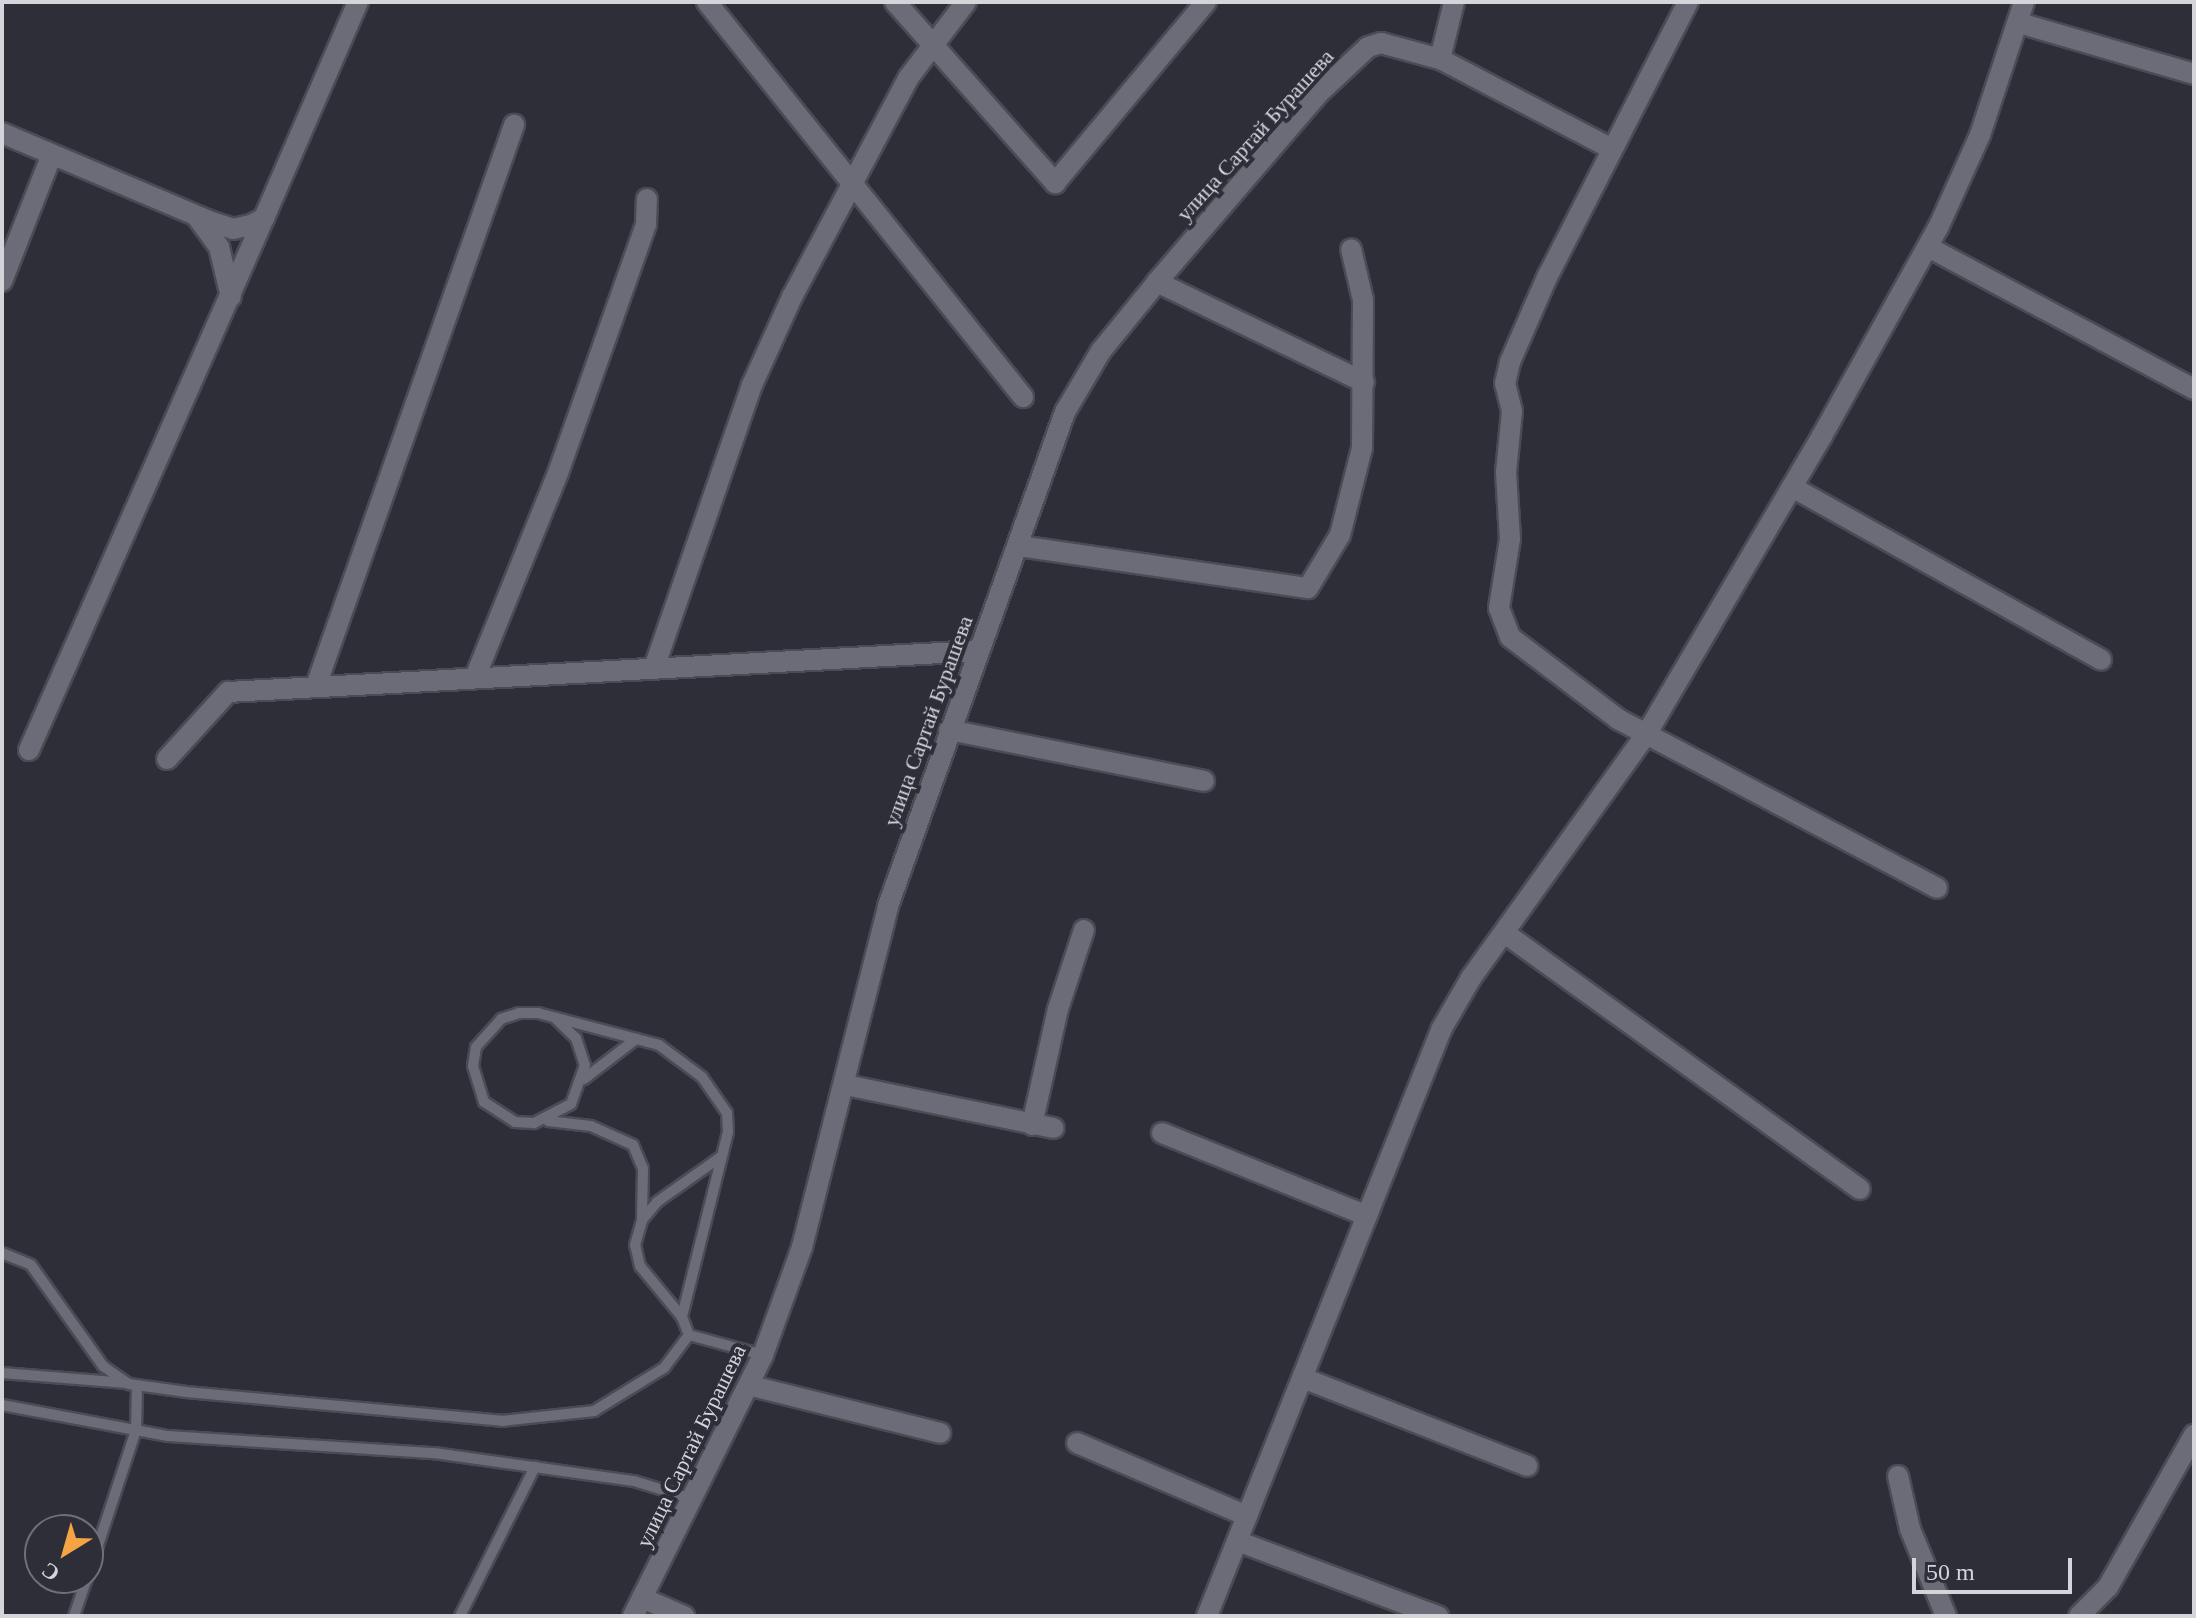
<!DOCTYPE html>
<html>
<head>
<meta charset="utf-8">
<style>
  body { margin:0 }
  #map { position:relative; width:2196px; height:1618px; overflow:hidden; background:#2e2e38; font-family:Georgia,serif }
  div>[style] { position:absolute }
  .roads { filter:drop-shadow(2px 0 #4b4b54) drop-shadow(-2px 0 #4b4b54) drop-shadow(0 2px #4b4b54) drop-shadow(0 -2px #4b4b54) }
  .lane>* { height:10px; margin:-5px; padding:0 5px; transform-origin:5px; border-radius:5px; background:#6c6c78 }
  .street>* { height:20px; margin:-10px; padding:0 10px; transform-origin:10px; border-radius:10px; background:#6c6c78 }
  span { translate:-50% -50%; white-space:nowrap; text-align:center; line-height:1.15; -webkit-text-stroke:8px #2e2e38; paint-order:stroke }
  .street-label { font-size:22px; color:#d4d4db }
  .frame { position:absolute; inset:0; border:4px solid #d4d4db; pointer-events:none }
  .north { position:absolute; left:24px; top:1514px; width:80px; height:80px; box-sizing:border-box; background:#2e2e38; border:2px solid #707079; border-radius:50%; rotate:217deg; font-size:22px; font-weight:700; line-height:32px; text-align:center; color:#d4d4db }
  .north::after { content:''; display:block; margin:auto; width:28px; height:36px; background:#f4a443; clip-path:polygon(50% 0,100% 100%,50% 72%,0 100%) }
  .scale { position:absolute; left:1912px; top:1558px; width:160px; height:36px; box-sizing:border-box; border:4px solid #d4d4db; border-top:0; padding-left:10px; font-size:24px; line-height:28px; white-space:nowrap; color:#d4d4db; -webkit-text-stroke:6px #2e2e38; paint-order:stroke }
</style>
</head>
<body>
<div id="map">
  <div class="roads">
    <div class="lane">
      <i style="left:556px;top:1019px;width:28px;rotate:44deg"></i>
      <i style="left:576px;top:1038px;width:28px;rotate:72deg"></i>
      <i style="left:585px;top:1065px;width:41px;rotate:109.7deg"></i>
      <i style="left:571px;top:1104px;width:42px;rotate:152.8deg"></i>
      <i style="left:534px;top:1123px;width:19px;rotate:-177deg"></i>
      <i style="left:515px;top:1122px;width:37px;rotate:-147deg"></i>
      <i style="left:484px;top:1102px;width:38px;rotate:-107deg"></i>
      <i style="left:473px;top:1066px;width:19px;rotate:-81deg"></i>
      <i style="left:476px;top:1047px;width:38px;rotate:-48deg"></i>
      <i style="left:501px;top:1019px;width:19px;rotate:-18deg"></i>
      <i style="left:519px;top:1013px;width:19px"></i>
      <i style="left:538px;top:1013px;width:125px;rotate:14.8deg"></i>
      <i style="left:659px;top:1045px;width:54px;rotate:36.7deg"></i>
      <i style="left:702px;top:1077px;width:44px;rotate:55.2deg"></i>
      <i style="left:727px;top:1113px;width:19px;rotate:87deg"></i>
      <i style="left:728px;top:1132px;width:191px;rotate:104deg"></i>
      <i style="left:682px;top:1317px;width:19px;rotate:69deg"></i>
      <i style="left:689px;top:1335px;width:77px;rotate:15.1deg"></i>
      <i style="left:584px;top:1079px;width:66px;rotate:-37.6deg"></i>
      <i style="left:548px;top:1121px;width:43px;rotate:6.6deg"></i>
      <i style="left:591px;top:1126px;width:46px;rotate:24.3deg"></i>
      <i style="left:633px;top:1145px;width:26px;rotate:67deg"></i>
      <i style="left:643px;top:1169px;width:49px;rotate:91.2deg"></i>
      <i style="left:2px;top:1253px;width:31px;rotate:22deg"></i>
      <i style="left:31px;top:1265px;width:124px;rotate:54.5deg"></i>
      <i style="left:103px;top:1366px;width:32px;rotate:35deg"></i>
      <i style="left:129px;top:1384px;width:58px;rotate:8deg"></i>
      <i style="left:186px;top:1392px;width:317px;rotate:5.2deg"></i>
      <i style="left:502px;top:1421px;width:93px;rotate:-6.2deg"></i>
      <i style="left:594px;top:1411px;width:82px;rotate:-31.6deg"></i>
      <i style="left:664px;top:1368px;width:41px;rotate:-52.9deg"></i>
      <i style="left:682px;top:1317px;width:66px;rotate:-129.5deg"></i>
      <i style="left:640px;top:1266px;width:22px;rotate:-103deg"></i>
      <i style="left:635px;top:1245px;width:26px;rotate:-74deg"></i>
      <i style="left:642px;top:1220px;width:23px;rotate:-50deg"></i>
      <i style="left:657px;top:1202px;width:80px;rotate:-35.3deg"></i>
      <i style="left:2px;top:1373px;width:125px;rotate:4.6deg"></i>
      <i style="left:2px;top:1405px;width:169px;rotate:10.6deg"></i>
      <i style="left:168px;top:1436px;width:267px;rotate:3.7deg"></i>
      <i style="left:434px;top:1453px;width:202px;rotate:8deg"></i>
      <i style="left:634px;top:1481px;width:61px;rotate:17.2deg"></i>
      <i style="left:88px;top:1576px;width:154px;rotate:-71.8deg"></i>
      <i style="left:136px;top:1430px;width:45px;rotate:-88.7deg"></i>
      <i style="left:74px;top:1616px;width:40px;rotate:-71.1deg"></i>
      <i style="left:460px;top:1616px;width:167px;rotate:-63.3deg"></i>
    </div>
    <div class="street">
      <i style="left:707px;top:2px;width:506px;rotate:51.34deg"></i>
      <i style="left:895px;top:2px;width:242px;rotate:48.5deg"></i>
      <i style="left:1055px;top:183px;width:236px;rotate:-50.2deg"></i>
      <i style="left:1688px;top:2px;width:307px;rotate:117.1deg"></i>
      <i style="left:1548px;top:275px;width:95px;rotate:113.6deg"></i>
      <i style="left:1510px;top:362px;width:22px;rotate:103deg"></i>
      <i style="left:1505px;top:383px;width:29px;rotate:76deg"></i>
      <i style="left:1512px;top:411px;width:61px;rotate:95.6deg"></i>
      <i style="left:1506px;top:472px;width:67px;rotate:86.6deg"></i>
      <i style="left:1510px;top:539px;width:70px;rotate:99.1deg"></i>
      <i style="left:1499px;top:608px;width:31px;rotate:69deg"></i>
      <i style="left:1510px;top:637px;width:136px;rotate:37.2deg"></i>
      <i style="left:1618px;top:719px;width:361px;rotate:27.9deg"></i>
      <i style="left:2019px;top:23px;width:182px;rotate:16.2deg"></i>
      <i style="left:1440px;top:59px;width:194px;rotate:27.6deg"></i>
      <i style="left:2px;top:133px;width:225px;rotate:23deg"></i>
      <i style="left:209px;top:221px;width:25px;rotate:18deg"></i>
      <i style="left:233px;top:229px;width:18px;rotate:-13deg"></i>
      <i style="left:251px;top:225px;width:15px;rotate:-28deg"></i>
      <i style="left:264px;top:218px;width:236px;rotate:-66.5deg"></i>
      <i style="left:198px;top:218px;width:36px;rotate:54deg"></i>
      <i style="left:219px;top:247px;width:51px;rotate:76.5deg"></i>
      <i style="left:1928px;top:247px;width:302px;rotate:28.1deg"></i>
      <i style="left:2px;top:281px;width:136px;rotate:-68.5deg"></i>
      <i style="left:1157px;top:282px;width:230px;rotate:25.8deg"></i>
      <i style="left:1792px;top:487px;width:354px;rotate:29.2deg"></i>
      <i style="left:1019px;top:546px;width:292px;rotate:8.3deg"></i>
      <i style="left:1308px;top:588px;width:62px;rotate:-58.9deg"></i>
      <i style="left:1340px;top:535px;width:90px;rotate:-75.8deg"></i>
      <i style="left:1362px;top:448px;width:148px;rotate:-89.6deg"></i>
      <i style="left:1363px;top:300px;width:52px;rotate:-103.2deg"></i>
      <i style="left:655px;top:665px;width:296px;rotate:-70.9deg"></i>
      <i style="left:752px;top:385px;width:97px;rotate:-65.6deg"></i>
      <i style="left:792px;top:297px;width:249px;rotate:-62deg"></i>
      <i style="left:909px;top:77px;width:94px;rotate:-52.8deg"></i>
      <i style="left:476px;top:675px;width:218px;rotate:-67.9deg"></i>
      <i style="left:558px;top:473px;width:264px;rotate:-70.5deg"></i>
      <i style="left:646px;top:224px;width:25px;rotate:-88deg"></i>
      <i style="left:317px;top:683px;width:592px;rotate:-70.55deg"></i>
      <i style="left:949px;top:730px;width:260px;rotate:11.3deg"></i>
      <i style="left:29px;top:750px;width:582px;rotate:-66.17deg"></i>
      <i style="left:167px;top:759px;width:91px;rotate:-47.7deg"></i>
      <i style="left:228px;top:692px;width:751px;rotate:-3.13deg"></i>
      <i style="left:1506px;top:934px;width:436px;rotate:35.8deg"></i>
      <i style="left:846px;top:1085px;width:212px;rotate:11.7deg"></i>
      <i style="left:1032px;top:1125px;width:119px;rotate:-77.4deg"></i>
      <i style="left:1058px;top:1009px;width:83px;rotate:-71.8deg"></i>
      <i style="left:1162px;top:1133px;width:221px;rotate:22deg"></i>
      <i style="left:1303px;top:1378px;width:241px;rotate:21.4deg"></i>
      <i style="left:752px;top:1386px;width:194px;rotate:14deg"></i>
      <i style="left:1077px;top:1443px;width:185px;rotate:23.2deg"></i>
      <i style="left:1898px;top:1476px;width:54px;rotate:77.2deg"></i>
      <i style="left:1910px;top:1529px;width:94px;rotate:67.5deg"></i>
      <i style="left:1237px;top:1541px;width:215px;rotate:20.5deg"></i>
      <i style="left:642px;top:1598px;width:46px;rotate:23.2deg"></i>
      <i style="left:633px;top:1616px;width:292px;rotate:-63.5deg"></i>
      <i style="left:763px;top:1355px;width:115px;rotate:-70.1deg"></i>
      <i style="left:802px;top:1247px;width:352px;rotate:-75.8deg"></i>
      <i style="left:888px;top:906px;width:525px;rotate:-70.29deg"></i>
      <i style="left:1065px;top:412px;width:71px;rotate:-59.5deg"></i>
      <i style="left:1101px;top:351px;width:89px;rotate:-50.9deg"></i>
      <i style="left:1157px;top:282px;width:249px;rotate:-49.4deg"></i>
      <i style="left:1319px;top:93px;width:67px;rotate:-43.2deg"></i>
      <i style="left:1368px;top:47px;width:14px;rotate:-17deg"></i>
      <i style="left:1381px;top:43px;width:61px;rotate:15.2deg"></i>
      <i style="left:1440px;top:59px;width:59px;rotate:-76.2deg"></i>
      <i style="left:1207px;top:1616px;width:633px;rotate:-68.22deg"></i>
      <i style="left:1442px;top:1028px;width:58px;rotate:-59.9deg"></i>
      <i style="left:1471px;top:978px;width:302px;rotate:-54.3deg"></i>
      <i style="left:1647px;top:733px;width:345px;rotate:-59.5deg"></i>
      <i style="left:1822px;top:436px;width:238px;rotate:-60.9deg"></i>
      <i style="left:1938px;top:228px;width:102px;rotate:-65.7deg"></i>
      <i style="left:1980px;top:135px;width:140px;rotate:-71.7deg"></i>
      <i style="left:2079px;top:1616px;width:41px;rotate:-45deg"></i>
      <i style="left:2108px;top:1587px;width:175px;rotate:-60.5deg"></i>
    </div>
  </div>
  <div class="street-label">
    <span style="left:1255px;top:135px;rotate:-48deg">улица Сартай Бурашева</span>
    <span style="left:928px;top:721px;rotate:-70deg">улица Сартай Бурашева</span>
    <span style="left:691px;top:1446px;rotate:-64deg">улица Сартай Бурашева</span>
  </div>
  <div class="frame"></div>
  <div class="north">С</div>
  <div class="scale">50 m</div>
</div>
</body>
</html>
